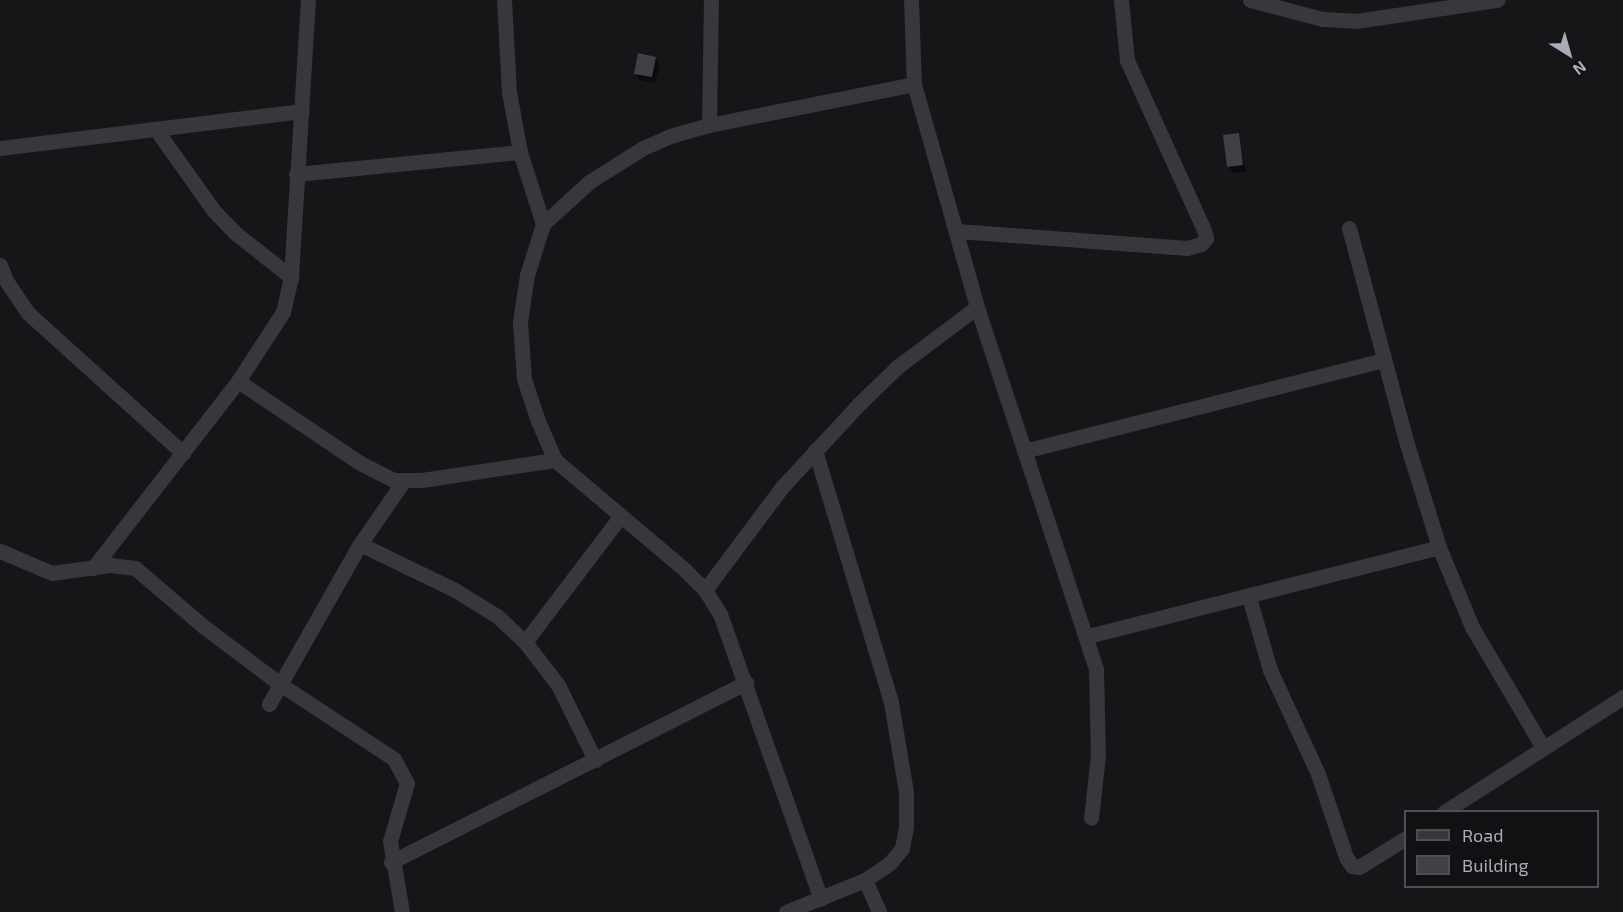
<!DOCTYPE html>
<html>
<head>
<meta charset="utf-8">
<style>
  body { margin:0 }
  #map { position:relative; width:1623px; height:912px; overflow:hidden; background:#161618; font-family:"Exo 2",sans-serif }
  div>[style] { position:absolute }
  .shadow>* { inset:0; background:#0007 }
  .building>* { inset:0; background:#404145 }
  .minor>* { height:15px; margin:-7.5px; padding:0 7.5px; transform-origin:7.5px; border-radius:7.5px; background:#37383d }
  span { translate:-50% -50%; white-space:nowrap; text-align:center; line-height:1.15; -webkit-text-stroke:5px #111113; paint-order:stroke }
  .legend { position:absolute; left:1404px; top:810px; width:195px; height:78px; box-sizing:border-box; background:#111113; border:2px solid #4d4f55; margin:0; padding:8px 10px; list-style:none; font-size:18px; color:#a8adb8 }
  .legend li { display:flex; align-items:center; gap:12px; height:30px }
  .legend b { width:30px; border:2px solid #4d4f55 }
  .north { position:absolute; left:1539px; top:24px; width:60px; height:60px; -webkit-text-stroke:4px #111113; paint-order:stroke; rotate:143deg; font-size:16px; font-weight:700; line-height:24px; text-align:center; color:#a8adb8 }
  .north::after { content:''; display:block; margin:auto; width:21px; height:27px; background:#a8adb8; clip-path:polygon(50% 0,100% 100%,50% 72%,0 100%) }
</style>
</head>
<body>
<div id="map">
  <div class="shadow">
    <i style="clip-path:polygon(655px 58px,659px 65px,655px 83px,639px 80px,635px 73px)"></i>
    <i style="clip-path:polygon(1238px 134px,1246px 172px,1233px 173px,1229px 167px)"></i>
  </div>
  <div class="building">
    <i style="clip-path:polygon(638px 53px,656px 57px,652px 77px,634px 74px)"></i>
    <i style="clip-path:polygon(1239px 133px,1243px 165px,1227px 167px,1223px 135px)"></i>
  </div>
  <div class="minor">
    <i style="left:504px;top:0;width:92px;rotate:86.9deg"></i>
    <i style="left:509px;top:92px;width:61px;rotate:79.6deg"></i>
    <i style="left:520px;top:152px;width:76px;rotate:72.3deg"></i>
    <i style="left:543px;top:224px;width:53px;rotate:107.4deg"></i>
    <i style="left:527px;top:275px;width:48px;rotate:98.5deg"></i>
    <i style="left:520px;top:322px;width:57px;rotate:86deg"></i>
    <i style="left:524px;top:379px;width:44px;rotate:71.6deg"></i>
    <i style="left:538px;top:421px;width:43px;rotate:66.4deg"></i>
    <i style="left:555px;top:460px;width:170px;rotate:40.2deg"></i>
    <i style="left:685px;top:570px;width:28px;rotate:45deg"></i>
    <i style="left:705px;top:590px;width:28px;rotate:58deg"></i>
    <i style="left:720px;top:614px;width:302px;rotate:70.5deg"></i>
    <i style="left:911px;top:0;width:84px;rotate:88deg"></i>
    <i style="left:914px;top:84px;width:232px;rotate:74.2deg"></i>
    <i style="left:977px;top:307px;width:381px;rotate:71.8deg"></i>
    <i style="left:1096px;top:669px;width:86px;rotate:88.7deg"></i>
    <i style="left:1098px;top:755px;width:63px;rotate:96.3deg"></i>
    <i style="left:1250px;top:0;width:75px;rotate:14.6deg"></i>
    <i style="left:1323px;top:19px;width:33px;rotate:3deg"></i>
    <i style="left:1356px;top:21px;width:143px;rotate:-8.5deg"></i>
    <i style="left:709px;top:125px;width:125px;rotate:-89.1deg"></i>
    <i style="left:157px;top:131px;width:98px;rotate:54.5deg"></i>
    <i style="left:214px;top:211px;width:29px;rotate:46deg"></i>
    <i style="left:234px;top:232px;width:73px;rotate:38.3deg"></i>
    <i style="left:0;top:148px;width:304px;rotate:-7deg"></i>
    <i style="left:296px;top:174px;width:225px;rotate:-5.6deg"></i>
    <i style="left:543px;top:224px;width:62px;rotate:-42.4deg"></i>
    <i style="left:589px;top:182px;width:64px;rotate:-32.2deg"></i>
    <i style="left:643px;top:148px;width:30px;rotate:-24deg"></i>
    <i style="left:670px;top:136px;width:41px;rotate:-15.8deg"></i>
    <i style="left:709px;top:125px;width:209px;rotate:-11.3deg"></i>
    <i style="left:1349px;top:228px;width:220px;rotate:75deg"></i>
    <i style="left:1406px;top:441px;width:111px;rotate:72.7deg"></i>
    <i style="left:1439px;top:547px;width:87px;rotate:67.6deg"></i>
    <i style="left:1472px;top:627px;width:138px;rotate:59.5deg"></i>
    <i style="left:957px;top:231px;width:231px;rotate:4.2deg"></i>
    <i style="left:1187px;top:248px;width:15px;rotate:-16deg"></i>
    <i style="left:1201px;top:244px;width:8px;rotate:-50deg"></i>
    <i style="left:1206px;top:238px;width:8px;rotate:-104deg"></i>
    <i style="left:1204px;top:230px;width:187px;rotate:-114.4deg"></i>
    <i style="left:1127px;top:60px;width:60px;rotate:-95.7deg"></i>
    <i style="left:0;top:265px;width:18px;rotate:68deg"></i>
    <i style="left:7px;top:282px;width:37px;rotate:56deg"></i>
    <i style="left:28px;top:313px;width:209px;rotate:42.1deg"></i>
    <i style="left:238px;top:381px;width:147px;rotate:33.9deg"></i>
    <i style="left:360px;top:463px;width:37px;rotate:27deg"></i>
    <i style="left:393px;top:480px;width:29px"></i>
    <i style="left:422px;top:480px;width:134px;rotate:-8.6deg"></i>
    <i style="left:1024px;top:451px;width:370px;rotate:-14.2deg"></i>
    <i style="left:360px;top:544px;width:106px;rotate:25.8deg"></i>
    <i style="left:455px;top:590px;width:49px;rotate:31.8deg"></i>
    <i style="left:497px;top:616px;width:38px;rotate:43deg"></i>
    <i style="left:525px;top:642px;width:54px;rotate:52.5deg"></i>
    <i style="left:558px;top:685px;width:84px;rotate:63.7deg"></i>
    <i style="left:0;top:551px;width:56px;rotate:22.9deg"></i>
    <i style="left:52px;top:573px;width:59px;rotate:-7.9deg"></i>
    <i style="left:110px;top:565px;width:25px;rotate:7deg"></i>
    <i style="left:135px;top:568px;width:89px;rotate:40.5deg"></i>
    <i style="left:203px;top:626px;width:96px;rotate:37deg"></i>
    <i style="left:280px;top:684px;width:136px;rotate:33.3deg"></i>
    <i style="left:394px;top:759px;width:27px;rotate:62deg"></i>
    <i style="left:407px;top:783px;width:60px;rotate:106.3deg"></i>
    <i style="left:390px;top:841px;width:72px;rotate:80.4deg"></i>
    <i style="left:93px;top:568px;width:237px;rotate:-52.2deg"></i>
    <i style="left:238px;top:381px;width:82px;rotate:-56.9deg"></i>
    <i style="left:283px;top:312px;width:36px;rotate:-77deg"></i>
    <i style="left:291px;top:277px;width:278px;rotate:-86.5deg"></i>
    <i style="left:705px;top:590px;width:129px;rotate:-53.2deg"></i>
    <i style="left:782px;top:487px;width:113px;rotate:-47.1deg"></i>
    <i style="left:859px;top:404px;width:53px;rotate:-44.2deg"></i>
    <i style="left:897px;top:367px;width:100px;rotate:-36.9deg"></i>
    <i style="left:1249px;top:597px;width:76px;rotate:74deg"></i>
    <i style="left:1270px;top:670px;width:115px;rotate:65.2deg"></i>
    <i style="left:1318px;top:774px;width:88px;rotate:71.4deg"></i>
    <i style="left:1346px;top:857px;width:11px;rotate:56deg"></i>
    <i style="left:1352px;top:866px;width:7px;rotate:8deg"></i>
    <i style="left:1359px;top:867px;width:55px;rotate:-31.7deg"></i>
    <i style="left:1088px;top:636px;width:362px;rotate:-14.2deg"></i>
    <i style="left:525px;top:642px;width:157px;rotate:-52.8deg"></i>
    <i style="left:269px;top:704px;width:184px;rotate:-60.4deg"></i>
    <i style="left:360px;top:544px;width:75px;rotate:-55.3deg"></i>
    <i style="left:1444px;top:812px;width:213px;rotate:-32.7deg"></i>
    <i style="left:391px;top:862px;width:398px;rotate:-26.8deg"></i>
    <i style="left:865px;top:880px;width:35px;rotate:66deg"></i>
    <i style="left:786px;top:912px;width:85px;rotate:-22.1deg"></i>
    <i style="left:865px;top:880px;width:30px;rotate:-34deg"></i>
    <i style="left:890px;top:863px;width:19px;rotate:-51deg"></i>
    <i style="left:902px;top:848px;width:21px;rotate:-79deg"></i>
    <i style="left:906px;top:827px;width:35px;rotate:-90deg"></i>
    <i style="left:906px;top:792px;width:91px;rotate:-99.5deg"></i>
    <i style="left:891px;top:702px;width:263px;rotate:-106.8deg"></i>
  </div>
  <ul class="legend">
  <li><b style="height:8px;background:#37383d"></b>Road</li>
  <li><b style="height:16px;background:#404145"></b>Building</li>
  </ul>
  <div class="north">N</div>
</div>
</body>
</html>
